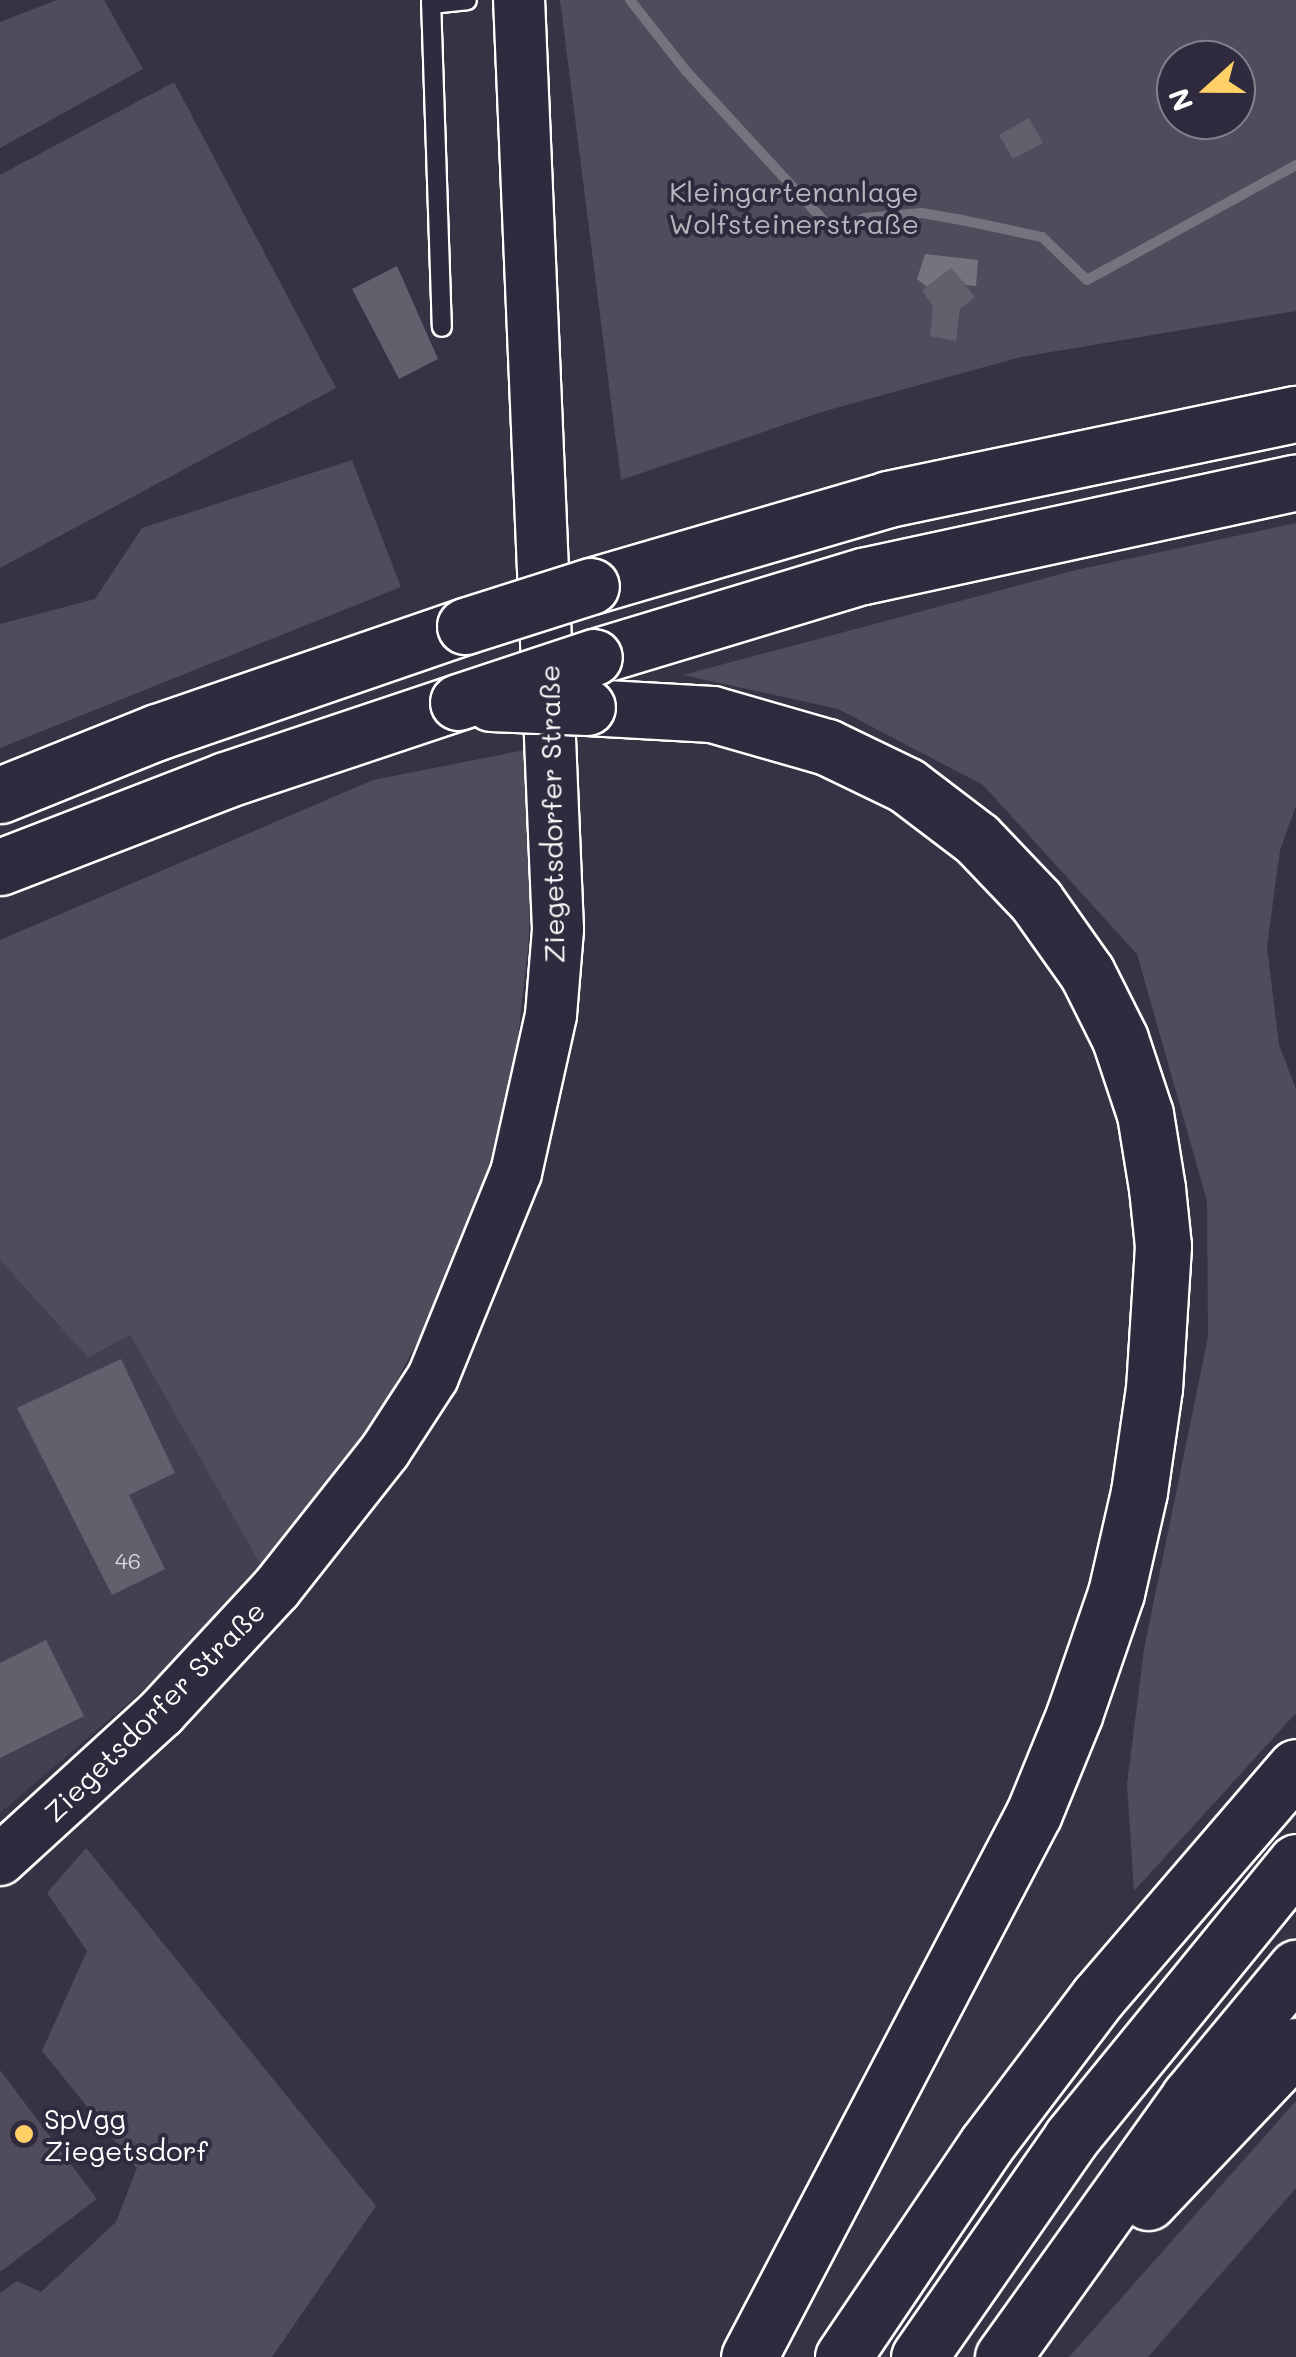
<!DOCTYPE html>
<html>
<head>
<meta charset="utf-8">
<style>
  body { margin:0 }
  #map { position:relative; width:1296px; height:2357px; overflow:hidden; background:#373345; font-family:Mali,sans-serif }
  div>[style] { position:absolute }
  .built>* { inset:0; background:#444051 }
  .green>* { inset:0; background:#514c5c }
  .water>* { inset:0; background:#76737f }
  .stream>* { height:10px; margin:-5px; padding:0 5px; transform-origin:5px; border-radius:5px; background:#76737f }
  .building>* { inset:0; background:#635f6d }
  .roads { filter:drop-shadow(2px 0 #fff) drop-shadow(-2px 0 #fff) drop-shadow(0 2px #fff) drop-shadow(0 -2px #fff) }
  .lane>* { height:18px; margin:-9px; padding:0 9px; transform-origin:9px; border-radius:9px; background:#2f2a3d }
  .secondary>* { height:50px; margin:-25px; padding:0 25px; transform-origin:25px; border-radius:25px; background:#2f2a3d }
  .highway>* { height:55px; margin:-27.5px; padding:0 27.5px; transform-origin:27.5px; border-radius:27.5px; background:#2f2a3d }
  .bridges { filter:drop-shadow(2px 0 #fff) drop-shadow(-2px 0 #fff) drop-shadow(0 2px #fff) drop-shadow(0 -2px #fff) }
  .highway-bridge>* { height:55px; margin:-27.5px; padding:0 27.5px; transform-origin:27.5px; border-radius:27.5px; background:#2f2a3d }
  .dots>* { width:28px; height:28px; translate:-50% -50%; box-sizing:border-box; border:5px solid #2f2a3d; border-radius:50% }
  span { translate:-50% -50%; white-space:nowrap; text-align:center; line-height:1.15; -webkit-text-stroke:8px #2f2a3d; paint-order:stroke }
  .number-label { font-size:22px; color:#d8d7da }
  .number-label span { -webkit-text-stroke-width:0 }
  .park-label { font-size:28px; color:#b9b7be }
  .street-label { font-size:28px; color:#fff }
  .poi-label { font-size:28px; color:#fff }
  .left { translate:0 -50%; text-align:left }
  .north { position:absolute; left:1156px; top:40px; width:100px; height:100px; box-sizing:border-box; background:#2f2a3d; border:2px solid #827f8b; border-radius:50%; rotate:249deg; font-size:28px; font-weight:700; line-height:40px; text-align:center; color:#fff }
  .north::after { content:''; display:block; margin:auto; width:35px; height:45px; background:#ffd166; clip-path:polygon(50% 0,100% 100%,50% 72%,0 100%) }
</style>
</head>
<body>
<div id="map">
  <div class="built">
    <i style="clip-path:polygon(0 1260px,88px 1358px,130px 1335px,263px 1569px,140px 1693px,0 1813px)"></i>
  </div>
  <div class="green">
    <i style="clip-path:polygon(57px 0,104px 0,143px 69px,0 148px,0 22px)"></i>
    <i style="clip-path:polygon(evenodd,560px 0,1296px 0,1296px 311px,1021px 357px,825px 411px,621px 480px,560px 0,1176px 60px,1236px 60px,1236px 120px,1176px 120px,1176px 60px)"></i>
    <i style="clip-path:polygon(174px 82px,336px 388px,0 568px,0 175px)"></i>
    <i style="clip-path:polygon(352px 460px,401px 587px,0 748px,0 624px,95px 599px,142px 528px)"></i>
    <i style="clip-path:polygon(1296px 523px,1296px 806px,1280px 850px,1267px 947px,1279px 1045px,1296px 1089px,1296px 1713px,1134px 1891px,1127px 1784px,1144px 1649px,1208px 1337px,1207px 1201px,1137px 954px,983px 785px,838px 709px,683px 675px,1076px 570px)"></i>
    <i style="clip-path:polygon(525px 750px,533px 840px,528px 949px,514px 1072px,485px 1188px,432px 1314px,383px 1407px,263px 1569px,130px 1335px,88px 1358px,0 1260px,0 940px,373px 780px)"></i>
    <i style="clip-path:polygon(86px 1848px,376px 2206px,272px 2357px,0 2357px,0 2293px,17px 2281px,41px 2292px,116px 2222px,137px 2168px,42px 2051px,87px 1951px,47px 1893px)"></i>
    <i style="clip-path:polygon(0 2070px,97px 2199px,0 2272px)"></i>
    <i style="clip-path:polygon(1296px 2101px,1296px 2188px,1148px 2357px,1069px 2357px)"></i>
  </div>
  <div class="water">
    <i style="clip-path:polygon(925px 254px,978px 260px,976px 286px,966px 285px,951px 269px,927px 287px,917px 279px)"></i>
  </div>
  <div class="stream">
    <i style="left:630px;top:0;width:90px;rotate:51.7deg"></i>
    <i style="left:686px;top:71px;width:220px;rotate:47.4deg"></i>
    <i style="left:835px;top:233px;width:33px;rotate:-27deg"></i>
    <i style="left:864px;top:218px;width:58px;rotate:-4.9deg"></i>
    <i style="left:922px;top:213px;width:36px;rotate:10deg"></i>
    <i style="left:957px;top:219px;width:87px;rotate:12deg"></i>
    <i style="left:1042px;top:237px;width:62px;rotate:43.7deg"></i>
    <i style="left:1087px;top:280px;width:239px;rotate:-28.8deg"></i>
  </div>
  <div class="building">
    <i style="clip-path:polygon(1029px 118px,1043px 143px,1013px 159px,999px 135px)"></i>
    <i style="clip-path:polygon(397px 266px,438px 359px,399px 379px,352px 289px)"></i>
    <i style="clip-path:polygon(951px 268px,975px 297px,960px 309px,956px 341px,930px 336px,933px 307px,922px 290px)"></i>
    <i style="clip-path:polygon(121px 1359px,175px 1473px,129px 1495px,165px 1569px,112px 1595px,17px 1408px)"></i>
    <i style="clip-path:polygon(46px 1640px,84px 1716px,0 1758px,0 1663px)"></i>
  </div>
  <div class="roads">
    <div class="lane">
      <i style="left:431px;top:0;width:327px;rotate:88.1deg"></i>
      <i style="left:431px;top:4px;width:36px;rotate:-6deg"></i>
    </div>
    <div class="secondary">
      <i style="left:0;top:1860px;width:218px;rotate:-42.4deg"></i>
      <i style="left:161px;top:1713px;width:169px;rotate:-47.2deg"></i>
      <i style="left:276px;top:1589px;width:176px;rotate:-51.7deg"></i>
      <i style="left:385px;top:1451px;width:88px;rotate:-57deg"></i>
      <i style="left:433px;top:1377px;width:220px;rotate:-67.9deg"></i>
      <i style="left:516px;top:1173px;width:162px;rotate:-77.5deg"></i>
      <i style="left:551px;top:1015px;width:86px;rotate:-85.3deg"></i>
      <i style="left:558px;top:929px;width:930px;rotate:-92.4deg"></i>
    </div>
    <div class="highway">
      <i style="left:591px;top:586px;width:309px;rotate:-16.3deg"></i>
      <i style="left:888px;top:499px;width:417px;rotate:-11.8deg"></i>
      <i style="left:594px;top:657px;width:281px;rotate:-16.8deg"></i>
      <i style="left:863px;top:576px;width:443px;rotate:-12.2deg"></i>
      <i style="left:587px;top:707px;width:125px;rotate:3.2deg"></i>
      <i style="left:712px;top:714px;width:120px;rotate:16deg"></i>
      <i style="left:827px;top:747px;width:88px;rotate:25.7deg"></i>
      <i style="left:906px;top:785px;width:89px;rotate:37.3deg"></i>
      <i style="left:977px;top:839px;width:86px;rotate:46.4deg"></i>
      <i style="left:1036px;top:901px;width:88px;rotate:54.7deg"></i>
      <i style="left:1087px;top:973px;width:74px;rotate:63.4deg"></i>
      <i style="left:1120px;top:1039px;width:79px;rotate:71.6deg"></i>
      <i style="left:1145px;top:1114px;width:75px;rotate:80.8deg"></i>
      <i style="left:1157px;top:1188px;width:58px;rotate:84.1deg"></i>
      <i style="left:1163px;top:1246px;width:142px;rotate:93.6deg"></i>
      <i style="left:1154px;top:1388px;width:105px;rotate:98.2deg"></i>
      <i style="left:1139px;top:1492px;width:104px;rotate:102.8deg"></i>
      <i style="left:1116px;top:1593px;width:129px;rotate:109deg"></i>
      <i style="left:1074px;top:1715px;width:106px;rotate:112.2deg"></i>
      <i style="left:1034px;top:1813px;width:614px;rotate:117.65deg"></i>
      <i style="left:0;top:795px;width:169px;rotate:-21.9deg"></i>
      <i style="left:157px;top:732px;width:326px;rotate:-19deg"></i>
      <i style="left:0;top:867px;width:241px;rotate:-21.1deg"></i>
      <i style="left:225px;top:780px;width:246px;rotate:-18.5deg"></i>
      <i style="left:1148px;top:2202px;width:215px;rotate:-46.5deg"></i>
      <i style="left:843px;top:2357px;width:256px;rotate:-56deg"></i>
      <i style="left:986px;top:2145px;width:186px;rotate:-52.9deg"></i>
      <i style="left:1098px;top:1997px;width:303px;rotate:-49.3deg"></i>
      <i style="left:919px;top:2357px;width:267px;rotate:-55.2deg"></i>
      <i style="left:1071px;top:2138px;width:356px;rotate:-50.8deg"></i>
      <i style="left:1003px;top:2357px;width:320px;rotate:-54.4deg"></i>
      <i style="left:1189px;top:2097px;width:168px;rotate:-50.3deg"></i>
    </div>
  </div>
  <div class="bridges">
    <div class="highway-bridge">
      <i style="left:465px;top:626px;width:132px;rotate:-17.6deg"></i>
      <i style="left:458px;top:702px;width:143px;rotate:-18.3deg"></i>
      <i style="left:491px;top:703px;width:96px;rotate:2.4deg"></i>
    </div>
  </div>
  <div class="dots">
    <i style="left:24px;top:2134px;background:#ffd166"></i>
  </div>
  <div class="number-label">
    <span style="left:128px;top:1561px">46</span>
  </div>
  <div class="park-label">
    <span style="left:794px;top:207px">Kleingartenanlage<br>Wolfsteinerstraße</span>
  </div>
  <div class="street-label">
    <span style="left:551px;top:814px;rotate:-91deg">Ziegetsdorfer Straße</span>
    <span style="left:154px;top:1711px;rotate:-45deg">Ziegetsdorfer Straße</span>
  </div>
  <div class="poi-label">
    <span class="left" style="left:44px;top:2134px">SpVgg<br>Ziegetsdorf</span>
  </div>
  <div class="north">N</div>
</div>
</body>
</html>
